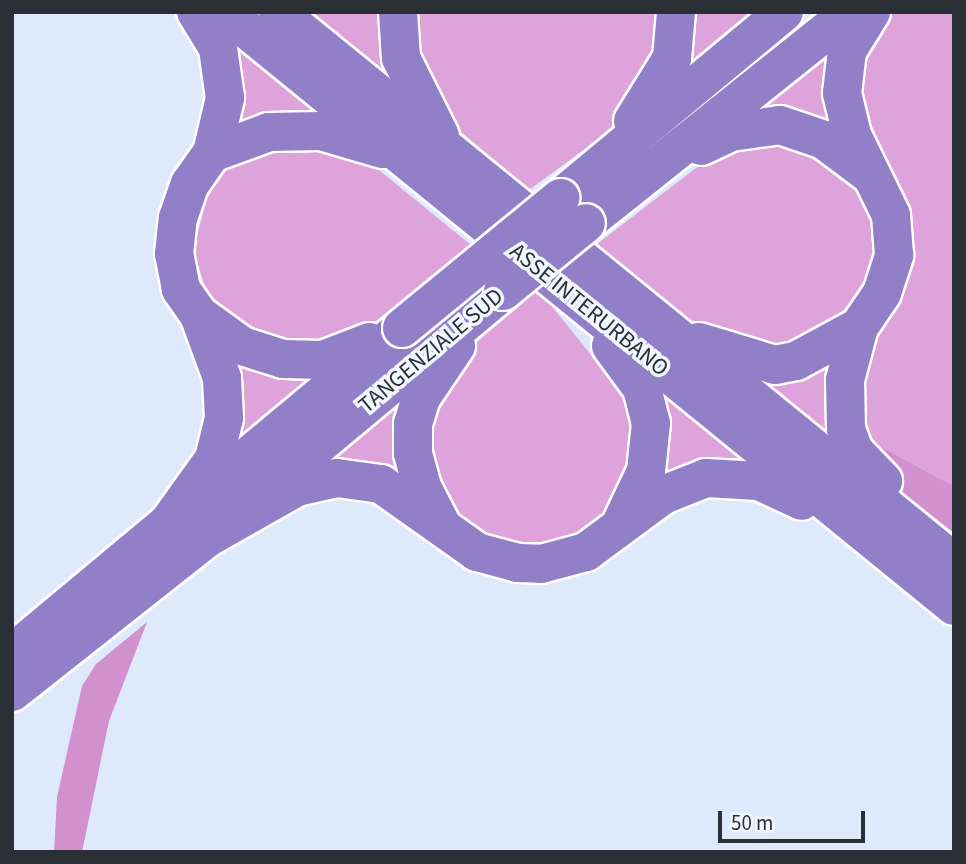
<!DOCTYPE html>
<html>
<head>
<meta charset="utf-8">
<style>
  body { margin:0 }
  #map { position:relative; width:966px; height:864px; overflow:hidden; background:#deeafc; font-family:"Source Sans 3",sans-serif }
  div>[style] { position:absolute }
  .green>* { inset:0; background:#dfa3dc }
  .forest>* { inset:0; background:#d290cf }
  .roads { filter:drop-shadow(2px 0 #fff) drop-shadow(-2px 0 #fff) drop-shadow(0 2px #fff) drop-shadow(0 -2px #fff) }
  .highway>* { height:38px; margin:-19px; padding:0 19px; transform-origin:19px; border-radius:19px; background:#9180c8 }
  .bridges { filter:drop-shadow(2px 0 #fff) drop-shadow(-2px 0 #fff) drop-shadow(0 2px #fff) drop-shadow(0 -2px #fff) }
  .highway-bridge>* { height:38px; margin:-19px; padding:0 19px; transform-origin:19px; border-radius:19px; background:#9180c8 }
  span { translate:-50% -50%; white-space:nowrap; text-align:center; line-height:1.15; -webkit-text-stroke:7px #f2f6fe; paint-order:stroke }
  .street-label { font-size:23px; color:#2a2f36 }
  .frame { position:absolute; inset:0; border:14px solid #2a2f36; pointer-events:none }
  .scale { position:absolute; left:718px; top:811px; width:147px; height:32px; box-sizing:border-box; border:4px solid #2a2f36; border-top:0; padding-left:9px; font-size:21px; line-height:24px; white-space:nowrap; color:#2a2f36; -webkit-text-stroke:5px #f2f6fe; paint-order:stroke }
</style>
</head>
<body>
<div id="map">
  <div class="green">
    <i style="clip-path:polygon(299px 12px,385px 12px,409px 103px)"></i>
    <i style="clip-path:polygon(408px 12px,665px 12px,658px 63px,616px 126px,529px 190px,447px 120px,424px 84px)"></i>
    <i style="clip-path:polygon(686px 12px,763px 12px,674px 87px)"></i>
    <i style="clip-path:polygon(881px 12px,954px 12px,954px 486px,863px 437px,855px 378px,903px 281px,854px 102px,863px 40px)"></i>
    <i style="clip-path:polygon(212px 23px,345px 130px,226px 139px)"></i>
    <i style="clip-path:polygon(839px 33px,843px 126px,744px 115px)"></i>
    <i style="clip-path:polygon(776px 135px,846px 168px,881px 231px,859px 310px,797px 350px,696px 327px,597px 244px,722px 148px)"></i>
    <i style="clip-path:polygon(290px 145px,321px 147px,374px 166px,471px 245px,351px 342px,265px 348px,209px 300px,196px 258px,197px 236px,212px 177px,258px 154px)"></i>
    <i style="clip-path:polygon(538px 289px,629px 402px,636px 427px,635px 456px,614px 506px,594px 526px,573px 539px,530px 548px,463px 530px,432px 475px,432px 411px,456px 360px)"></i>
    <i style="clip-path:polygon(833px 355px,843px 450px,750px 371px)"></i>
    <i style="clip-path:polygon(229px 363px,336px 370px,225px 460px)"></i>
    <i style="clip-path:polygon(639px 366px,772px 474px,659px 488px)"></i>
    <i style="clip-path:polygon(413px 383px,419px 500px,318px 469px)"></i>
  </div>
  <div class="forest">
    <i style="clip-path:polygon(863px 437px,954px 486px,954px 533px,899px 490px)"></i>
    <i style="clip-path:polygon(147px 622px,109px 721px,82px 852px,54px 852px,57px 797px,82px 686px,96px 664px)"></i>
  </div>
  <div class="roads">
    <div class="highway">
      <i style="left:225px;top:12px;width:940px;rotate:39.17deg"></i>
      <i style="left:278px;top:12px;width:871px;rotate:39.13deg"></i>
      <i style="left:398px;top:12px;width:46px;rotate:86.3deg"></i>
      <i style="left:401px;top:58px;width:87px;rotate:63.4deg"></i>
      <i style="left:633px;top:121px;width:74px;rotate:-58.2deg"></i>
      <i style="left:672px;top:58px;width:46px;rotate:-85deg"></i>
      <i style="left:701px;top:146px;width:33px;rotate:-25deg"></i>
      <i style="left:731px;top:132px;width:49px;rotate:-8.1deg"></i>
      <i style="left:780px;top:125px;width:46px;rotate:18.8deg"></i>
      <i style="left:824px;top:140px;width:55px;rotate:36.9deg"></i>
      <i style="left:212px;top:153px;width:61px;rotate:-20.2deg"></i>
      <i style="left:269px;top:132px;width:52px;rotate:-1.1deg"></i>
      <i style="left:321px;top:131px;width:64px;rotate:16.4deg"></i>
      <i style="left:560px;top:198px;width:291px;rotate:-39.7deg"></i>
      <i style="left:586px;top:223px;width:338px;rotate:-38.6deg"></i>
      <i style="left:199px;top:315px;width:53px;rotate:35.8deg"></i>
      <i style="left:242px;top:346px;width:43px;rotate:17.6deg"></i>
      <i style="left:283px;top:359px;width:40px;rotate:1.4deg"></i>
      <i style="left:323px;top:360px;width:50px;rotate:-21deg"></i>
      <i style="left:859px;top:327px;width:55px;rotate:104.8deg"></i>
      <i style="left:845px;top:380px;width:49px;rotate:88.8deg"></i>
      <i style="left:846px;top:429px;width:23px;rotate:70deg"></i>
      <i style="left:854px;top:451px;width:42px;rotate:46deg"></i>
      <i style="left:699px;top:342px;width:79px;rotate:16.8deg"></i>
      <i style="left:775px;top:365px;width:21px;rotate:-11deg"></i>
      <i style="left:796px;top:361px;width:72px;rotate:-28.4deg"></i>
      <i style="left:859px;top:327px;width:41px;rotate:-55.9deg"></i>
      <i style="left:882px;top:293px;width:40px;rotate:-72deg"></i>
      <i style="left:894px;top:255px;width:40px;rotate:-94.3deg"></i>
      <i style="left:891px;top:215px;width:89px;rotate:-116deg"></i>
      <i style="left:852px;top:135px;width:43px;rotate:-103.4deg"></i>
      <i style="left:842px;top:93px;width:42px;rotate:-83.2deg"></i>
      <i style="left:847px;top:51px;width:46px;rotate:-58.4deg"></i>
      <i style="left:611px;top:346px;width:52px;rotate:53.6deg"></i>
      <i style="left:642px;top:388px;width:36px;rotate:76deg"></i>
      <i style="left:651px;top:423px;width:48px;rotate:95.9deg"></i>
      <i style="left:646px;top:471px;width:59px;rotate:115.3deg"></i>
      <i style="left:168px;top:523px;width:79px;rotate:-54.3deg"></i>
      <i style="left:214px;top:459px;width:42px;rotate:-76.3deg"></i>
      <i style="left:224px;top:418px;width:40px;rotate:-92.9deg"></i>
      <i style="left:222px;top:378px;width:67px;rotate:-110.1deg"></i>
      <i style="left:199px;top:315px;width:32px;rotate:-125deg"></i>
      <i style="left:181px;top:289px;width:36px;rotate:-101deg"></i>
      <i style="left:174px;top:254px;width:36px;rotate:-84deg"></i>
      <i style="left:178px;top:218px;width:36px;rotate:-71deg"></i>
      <i style="left:190px;top:184px;width:38px;rotate:-55deg"></i>
      <i style="left:212px;top:153px;width:57px;rotate:-76.7deg"></i>
      <i style="left:225px;top:98px;width:50px;rotate:-98deg"></i>
      <i style="left:218px;top:48px;width:42px;rotate:-121.4deg"></i>
      <i style="left:441px;top:524px;width:42px;rotate:-117.2deg"></i>
      <i style="left:422px;top:487px;width:35px;rotate:-105deg"></i>
      <i style="left:413px;top:453px;width:29px;rotate:-90deg"></i>
      <i style="left:413px;top:424px;width:27px;rotate:-73deg"></i>
      <i style="left:421px;top:398px;width:63px;rotate:-56.1deg"></i>
      <i style="left:207px;top:538px;width:103px;rotate:-29.5deg"></i>
      <i style="left:297px;top:487px;width:41px;rotate:-12.7deg"></i>
      <i style="left:337px;top:478px;width:44px;rotate:7.8deg"></i>
      <i style="left:381px;top:484px;width:118px;rotate:35.3deg"></i>
      <i style="left:477px;top:552px;width:42px;rotate:15deg"></i>
      <i style="left:518px;top:563px;width:23px;rotate:2deg"></i>
      <i style="left:541px;top:564px;width:47px;rotate:-14.9deg"></i>
      <i style="left:586px;top:552px;width:96px;rotate:-36.5deg"></i>
      <i style="left:663px;top:495px;width:46px;rotate:-21.6deg"></i>
      <i style="left:706px;top:478px;width:53px;rotate:3.2deg"></i>
      <i style="left:759px;top:481px;width:47px;rotate:24.9deg"></i>
      <i style="left:12px;top:653px;width:508px;rotate:-39.81deg"></i>
      <i style="left:12px;top:692px;width:248px;rotate:-38.3deg"></i>
      <i style="left:207px;top:538px;width:386px;rotate:-39.8deg"></i>
    </div>
  </div>
  <div class="bridges">
    <div class="highway-bridge">
      <i style="left:503px;top:291px;width:107px;rotate:-39.3deg"></i>
      <i style="left:402px;top:328px;width:205px;rotate:-39.4deg"></i>
    </div>
  </div>
  <div class="street-label">
    <span style="left:589px;top:310px;rotate:39deg">ASSE INTERURBANO</span>
    <span style="left:431px;top:351px;rotate:-40deg">TANGENZIALE SUD</span>
  </div>
  <div class="frame"></div>
  <div class="scale">50 m</div>
</div>
</body>
</html>
